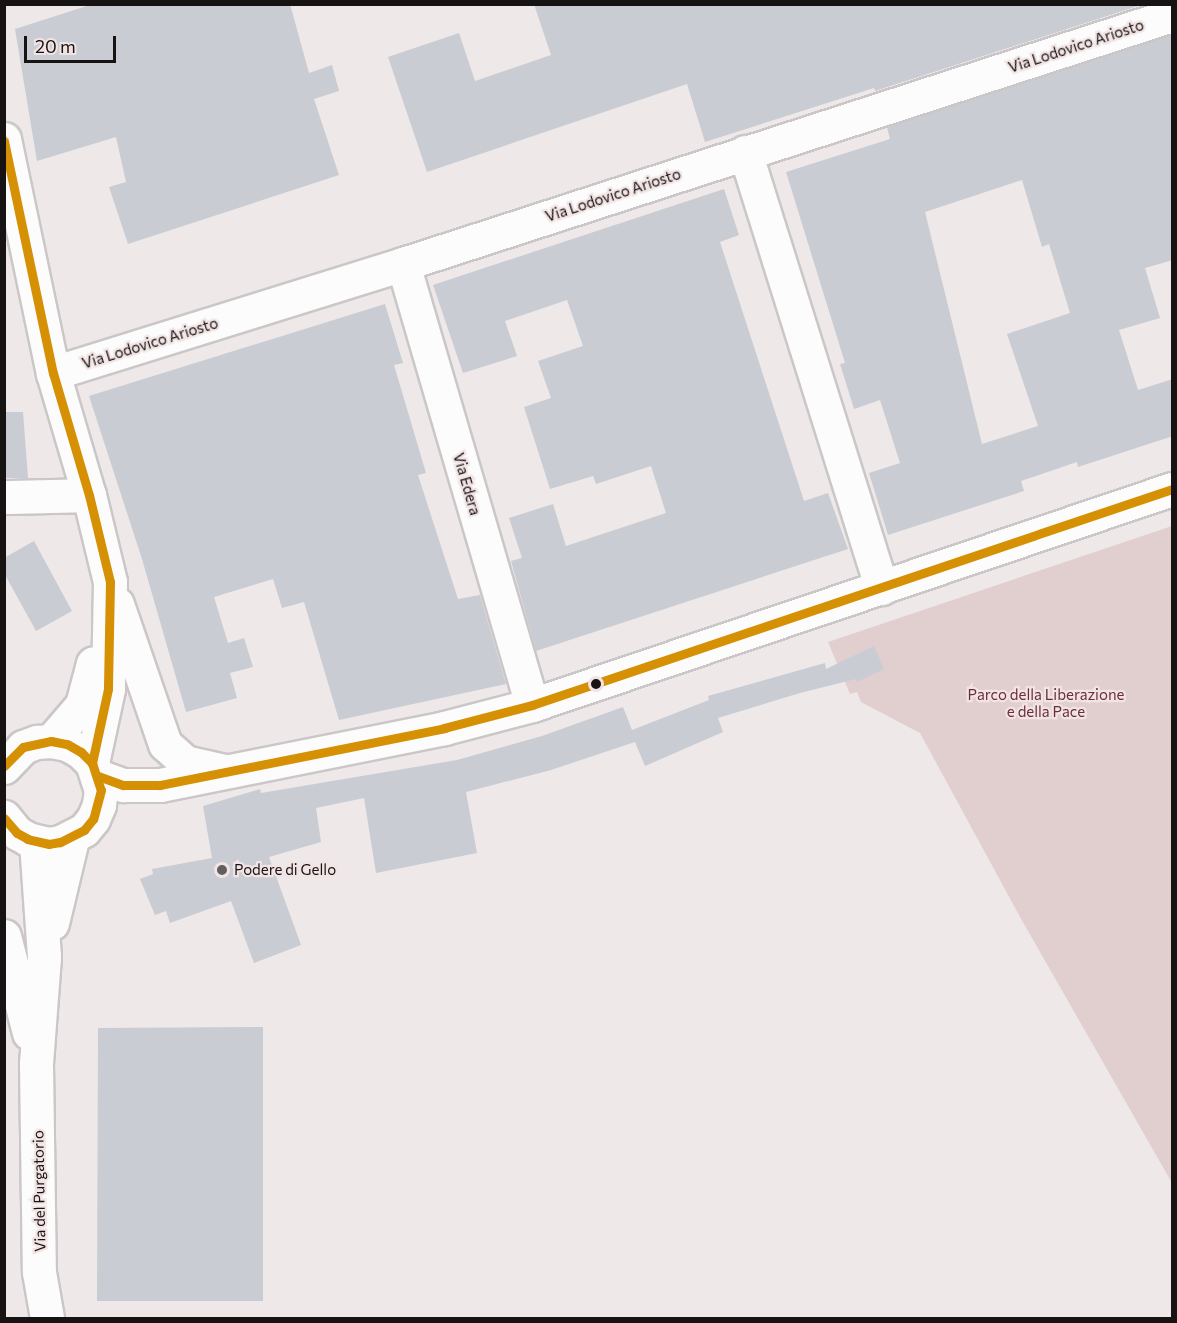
<!DOCTYPE html>
<html>
<head>
<meta charset="utf-8">
<style>
  body { margin:0 }
  #map { position:relative; width:1177px; height:1323px; overflow:hidden; background:#eee8e8; font-family:Commissioner,sans-serif }
  div>[style] { position:absolute }
  .green>* { inset:0; background:#e1cfd0 }
  .building>* { inset:0; background:#c9ccd2 }
  .roads { filter:drop-shadow(2px 0 #cbc6c7) drop-shadow(-2px 0 #cbc6c7) drop-shadow(0 2px #cbc6c7) drop-shadow(0 -2px #cbc6c7) }
  .minor>* { height:33px; margin:-16.5px; padding:0 16.5px; transform-origin:16.5px; border-radius:16.5px; background:#fcfcfc }
  .tertiary>* { height:33px; margin:-16.5px; padding:0 16.5px; transform-origin:16.5px; border-radius:16.5px; background:#fcfcfc }
  .bus-1>* { height:9px; margin:-4.5px; padding:0 4.5px; transform-origin:4.5px; border-radius:4.5px; background:#d59003 }
  .dots>* { width:16px; height:16px; translate:-50% -50%; box-sizing:border-box; border:3px solid #f2e4e5; border-radius:50% }
  span { translate:-50% -50%; white-space:nowrap; text-align:center; line-height:1.15; -webkit-text-stroke:4.5px #f2e4e5; paint-order:stroke }
  .street-label { font-size:15px; color:#171313 }
  .park-label { font-size:15px; color:#6a2f37 }
  .poi-label { font-size:15px; color:#171313 }
  .left { translate:0 -50%; text-align:left }
  .frame { position:absolute; inset:0; border:6px solid #171313; pointer-events:none }
  .scale { position:absolute; left:24px; top:36px; width:92px; height:27px; box-sizing:border-box; border:3px solid #171313; border-top:0; padding-left:8px; font-size:18px; line-height:21px; white-space:nowrap; color:#171313; -webkit-text-stroke:4px #f2e4e5; paint-order:stroke }
</style>
</head>
<body>
<div id="map">
  <div class="green">
    <i style="clip-path:polygon(1172px 526px,1172px 1183px,1020px 917px,920px 733px,861px 702px,857px 692px,850px 694px,828px 642px)"></i>
  </div>
  <div class="building">
    <i style="clip-path:polygon(93px 4px,290px 4px,309px 73px,332px 65px,339px 91px,314px 99px,339px 175px,128px 244px,109px 187px,126px 182px,116px 137px,37px 161px,15px 29px)"></i>
    <i style="clip-path:polygon(534px 4px,1144px 4px,875px 91px,874px 88px,705px 142px,687px 84px,427px 172px,388px 57px,459px 33px,475px 81px,551px 55px)"></i>
    <i style="clip-path:polygon(evenodd,1173px 35px,1173px 260px,1145px 268px,1160px 318px,1119px 330px,1138px 390px,1173px 379px,1173px 436px,1078px 467px,1077px 462px,1021px 481px,1024px 491px,888px 535px,869px 473px,900px 463px,880px 400px,854px 409px,840px 364px,845px 363px,786px 172px,890px 139px,887px 127px,1173px 35px,1022px 180px,1042px 247px,1049px 244px,1070px 313px,1007px 334px,1038px 426px,982px 444px,925px 212px,1022px 180px)"></i>
    <i style="clip-path:polygon(724px 189px,739px 235px,720px 242px,804px 501px,828px 493px,848px 549px,536px 651px,511px 561px,522px 558px,509px 518px,553px 504px,566px 546px,666px 513px,651px 466px,596px 484px,593px 476px,550px 489px,524px 407px,551px 398px,538px 361px,583px 346px,567px 300px,505px 321px,517px 356px,463px 373px,433px 285px)"></i>
    <i style="clip-path:polygon(385px 304px,403px 363px,394px 365px,426px 473px,418px 475px,458px 599px,480px 595px,506px 684px,339px 720px,304px 602px,282px 608px,273px 579px,214px 597px,228px 643px,244px 638px,253px 667px,230px 673px,237px 698px,186px 712px,142px 559px,89px 396px)"></i>
    <i style="clip-path:polygon(4px 412px,23px 412px,28px 478px,4px 478px)"></i>
    <i style="clip-path:polygon(34px 541px,72px 611px,36px 631px,4px 573px,4px 558px)"></i>
    <i style="clip-path:polygon(874px 646px,884px 669px,857px 682px,856px 679px,800px 693px,718px 718px,723px 732px,645px 766px,635px 742px,551px 770px,466px 792px,477px 853px,376px 873px,364px 798px,316px 808px,321px 842px,269px 857px,301px 945px,254px 963px,231px 901px,170px 923px,166px 911px,155px 915px,140px 879px,153px 874px,152px 869px,212px 858px,203px 806px,260px 789px,261px 793px,457px 760px,542px 736px,623px 707px,632px 730px,709px 700px,708px 696px,825px 663px,826px 669px)"></i>
    <i style="clip-path:polygon(263px 1027px,263px 1301px,97px 1301px,98px 1028px)"></i>
  </div>
  <div class="roads">
    <div class="minor">
      <i style="left:4px;top:139px;width:239px;rotate:78.2deg"></i>
      <i style="left:53px;top:373px;width:127px;rotate:73.6deg"></i>
      <i style="left:89px;top:495px;width:89px;rotate:76.4deg"></i>
      <i style="left:110px;top:582px;width:107px;rotate:91.1deg"></i>
      <i style="left:108px;top:689px;width:76px;rotate:102.2deg"></i>
      <i style="left:745px;top:152px;width:457px;rotate:72.6deg"></i>
      <i style="left:403px;top:264px;width:459px;rotate:73.7deg"></i>
      <i style="left:53px;top:373px;width:367px;rotate:-17.3deg"></i>
      <i style="left:403px;top:264px;width:808px;rotate:-17.94deg"></i>
      <i style="left:4px;top:497px;width:85px;rotate:-1.3deg"></i>
      <i style="left:117px;top:604px;width:148px;rotate:71.1deg"></i>
      <i style="left:165px;top:744px;width:27px;rotate:42deg"></i>
      <i style="left:185px;top:762px;width:41px;rotate:12.7deg"></i>
      <i style="left:51px;top:741px;width:48px;rotate:-49.3deg"></i>
      <i style="left:82px;top:705px;width:43px;rotate:-75.3deg"></i>
    </div>
    <div class="tertiary">
      <i style="left:4px;top:767px;width:28px;rotate:-46deg"></i>
      <i style="left:23px;top:747px;width:15px;rotate:-20deg"></i>
      <i style="left:37px;top:742px;width:14px;rotate:-4deg"></i>
      <i style="left:51px;top:741px;width:16px;rotate:11deg"></i>
      <i style="left:67px;top:744px;width:16px;rotate:30deg"></i>
      <i style="left:81px;top:752px;width:16px;rotate:45deg"></i>
      <i style="left:92px;top:763px;width:28px;rotate:72deg"></i>
      <i style="left:101px;top:790px;width:15px;rotate:98deg"></i>
      <i style="left:99px;top:805px;width:15px;rotate:113deg"></i>
      <i style="left:93px;top:819px;width:14px;rotate:129deg"></i>
      <i style="left:84px;top:830px;width:27px;rotate:153deg"></i>
      <i style="left:60px;top:842px;width:11px;rotate:170deg"></i>
      <i style="left:49px;top:844px;width:22px;rotate:-167deg"></i>
      <i style="left:28px;top:839px;width:13px;rotate:-151deg"></i>
      <i style="left:17px;top:833px;width:21px;rotate:-129deg"></i>
      <i style="left:98px;top:776px;width:27px;rotate:20deg"></i>
      <i style="left:123px;top:785px;width:37px"></i>
      <i style="left:160px;top:785px;width:290px;rotate:-11.3deg"></i>
      <i style="left:444px;top:728px;width:91px;rotate:-14.6deg"></i>
      <i style="left:532px;top:705px;width:675px;rotate:-18.65deg"></i>
      <i style="left:36px;top:842px;width:115px;rotate:86deg"></i>
      <i style="left:44px;top:957px;width:107px;rotate:94.3deg"></i>
      <i style="left:36px;top:1064px;width:208px;rotate:89.2deg"></i>
      <i style="left:39px;top:1272px;width:47px;rotate:80.1deg"></i>
      <i style="left:52px;top:923px;width:86px;rotate:-76.6deg"></i>
      <i style="left:4px;top:936px;width:100px;rotate:75.5deg"></i>
    </div>
  </div>
  <div class="bus-1">
    <i style="left:4px;top:141px;width:237px;rotate:78.1deg"></i>
    <i style="left:53px;top:373px;width:127px;rotate:73.6deg"></i>
    <i style="left:89px;top:495px;width:89px;rotate:76.4deg"></i>
    <i style="left:110px;top:582px;width:107px;rotate:91.1deg"></i>
    <i style="left:108px;top:689px;width:76px;rotate:102.2deg"></i>
    <i style="left:4px;top:766px;width:27px;rotate:-45deg"></i>
    <i style="left:23px;top:747px;width:29px;rotate:-12deg"></i>
    <i style="left:51px;top:741px;width:16px;rotate:11deg"></i>
    <i style="left:67px;top:744px;width:16px;rotate:30deg"></i>
    <i style="left:81px;top:752px;width:16px;rotate:45deg"></i>
    <i style="left:92px;top:763px;width:28px;rotate:72deg"></i>
    <i style="left:101px;top:790px;width:30px;rotate:105deg"></i>
    <i style="left:93px;top:819px;width:14px;rotate:129deg"></i>
    <i style="left:84px;top:830px;width:27px;rotate:153deg"></i>
    <i style="left:60px;top:842px;width:11px;rotate:170deg"></i>
    <i style="left:49px;top:844px;width:22px;rotate:-167deg"></i>
    <i style="left:28px;top:839px;width:13px;rotate:-151deg"></i>
    <i style="left:17px;top:833px;width:20px;rotate:-131deg"></i>
    <i style="left:98px;top:776px;width:27px;rotate:20deg"></i>
    <i style="left:123px;top:785px;width:37px"></i>
    <i style="left:160px;top:785px;width:290px;rotate:-11.3deg"></i>
    <i style="left:444px;top:728px;width:91px;rotate:-14.6deg"></i>
    <i style="left:532px;top:705px;width:675px;rotate:-18.65deg"></i>
  </div>
  <div class="dots">
    <i style="left:596px;top:684px;background:#171313"></i>
    <i style="left:222px;top:870px;background:#625e5e"></i>
  </div>
  <div class="street-label">
    <span style="left:1076px;top:46px;rotate:-18deg">Via Lodovico Ariosto</span>
    <span style="left:613px;top:195px;rotate:-18deg">Via Lodovico Ariosto</span>
    <span style="left:150px;top:343px;rotate:-17deg">Via Lodovico Ariosto</span>
    <span style="left:467px;top:484px;rotate:74deg">Via Edera</span>
    <span style="left:39px;top:1191px;rotate:-91deg">Via del Purgatorio</span>
  </div>
  <div class="park-label">
    <span style="left:1046px;top:703px">Parco della Liberazione<br>e della Pace</span>
  </div>
  <div class="poi-label">
    <span class="left" style="left:234px;top:870px">Podere di Gello</span>
  </div>
  <div class="frame"></div>
  <div class="scale">20 m</div>
</div>
</body>
</html>
